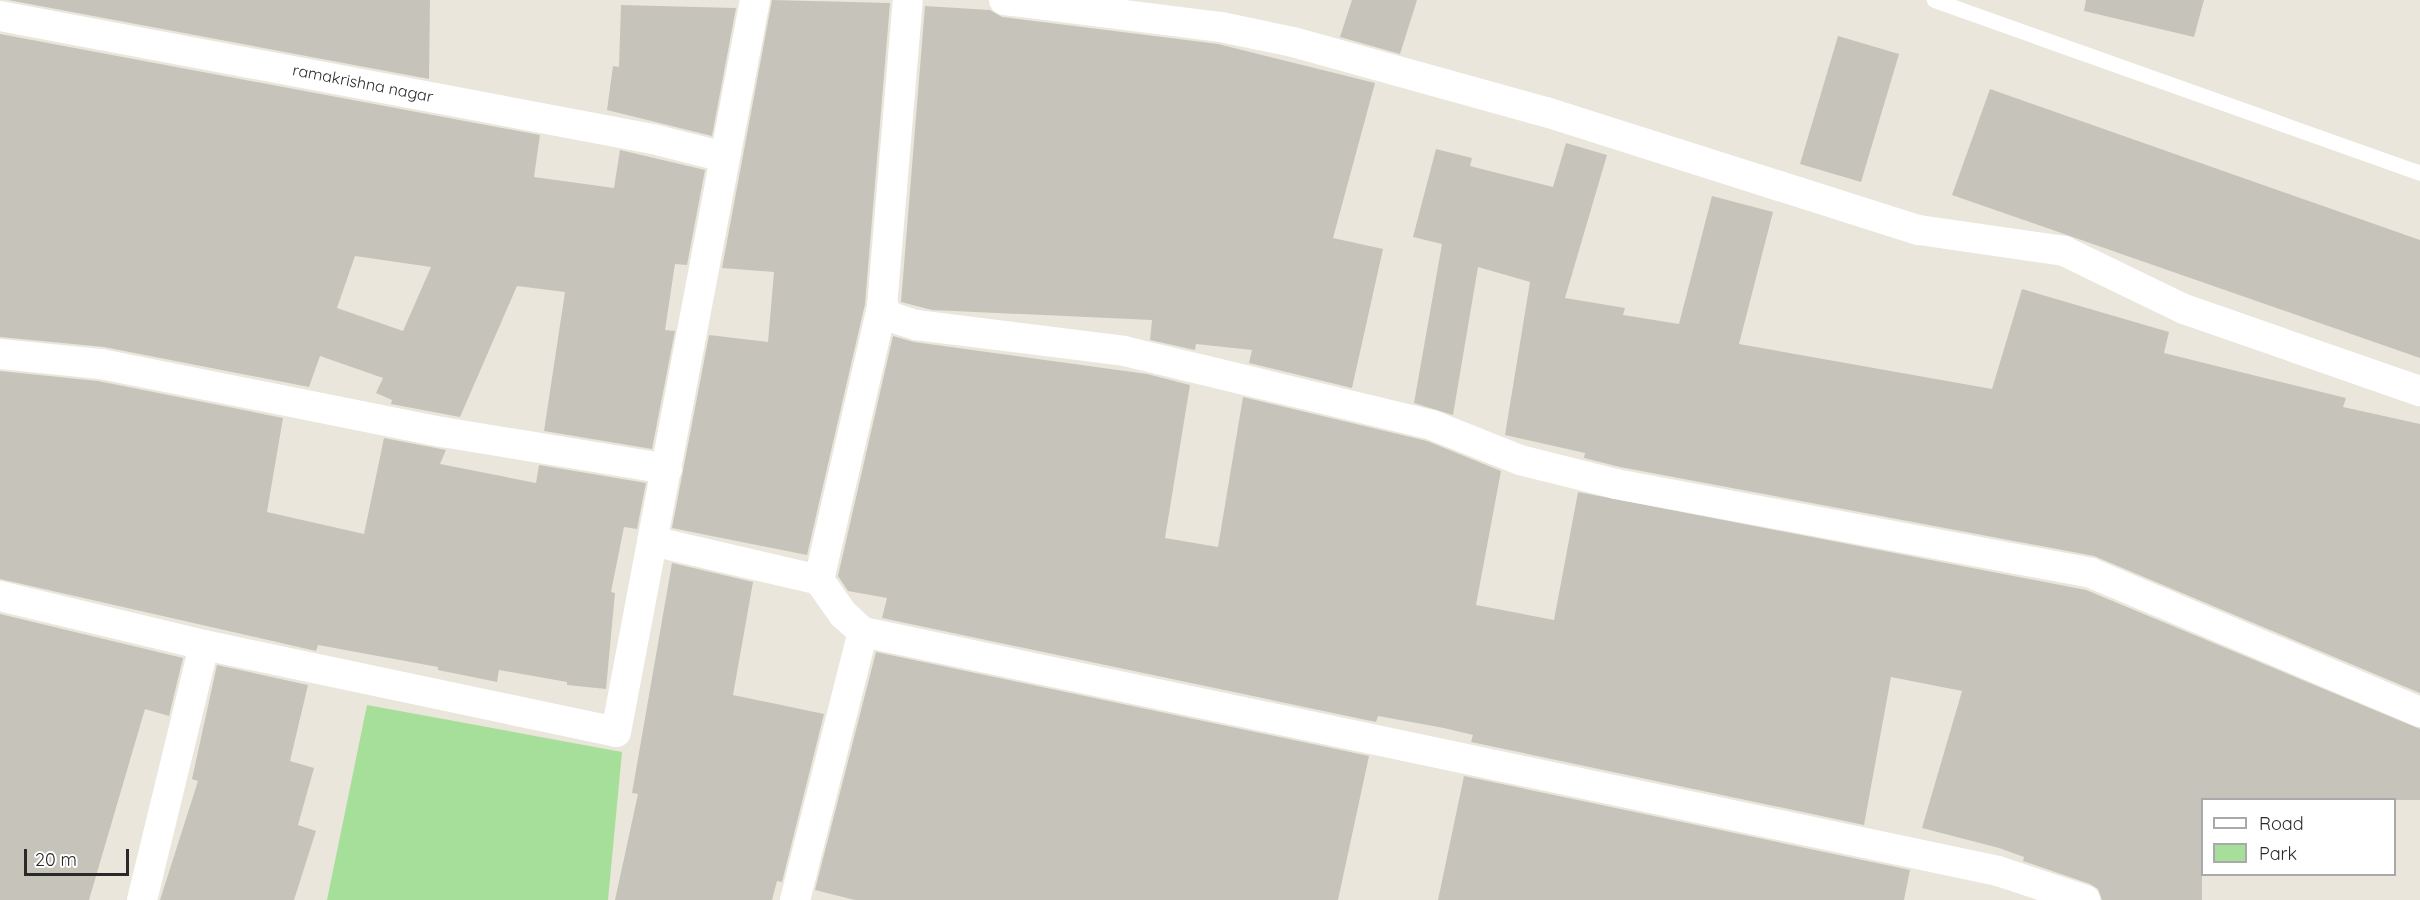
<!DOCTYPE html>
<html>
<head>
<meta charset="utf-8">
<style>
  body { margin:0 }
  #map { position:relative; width:2420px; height:900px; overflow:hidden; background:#eae6db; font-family:Quicksand,sans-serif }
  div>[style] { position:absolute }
  .green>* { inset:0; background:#a6df9a }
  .building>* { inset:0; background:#c6c4ba }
  .service>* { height:15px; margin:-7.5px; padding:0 7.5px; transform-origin:7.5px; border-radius:7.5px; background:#fff }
  .minor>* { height:30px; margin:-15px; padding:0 15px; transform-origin:15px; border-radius:15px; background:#fff }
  span { translate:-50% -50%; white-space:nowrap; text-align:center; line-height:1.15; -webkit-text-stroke:4.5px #fff; paint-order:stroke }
  .street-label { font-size:16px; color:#292929 }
  .legend { position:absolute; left:2201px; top:798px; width:195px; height:78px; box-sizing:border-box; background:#fff; border:2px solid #a9a9a9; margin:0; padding:8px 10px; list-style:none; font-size:18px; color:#292929 }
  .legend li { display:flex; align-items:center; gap:12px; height:30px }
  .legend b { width:30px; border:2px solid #a9a9a9 }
  .scale { position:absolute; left:24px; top:849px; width:105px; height:27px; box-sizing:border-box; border:3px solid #292929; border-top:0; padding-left:8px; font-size:18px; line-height:21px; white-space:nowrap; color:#292929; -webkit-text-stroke:4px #fff; paint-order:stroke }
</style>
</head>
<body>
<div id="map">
  <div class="green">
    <i style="clip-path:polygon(367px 705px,622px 752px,608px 900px,327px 900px)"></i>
  </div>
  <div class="building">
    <i style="clip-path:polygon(8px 0,430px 0,429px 79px)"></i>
    <i style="clip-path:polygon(772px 0,890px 3px,865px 304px,807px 555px,672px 528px,709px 335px,768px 342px,774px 272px,722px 268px)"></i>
    <i style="clip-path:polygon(1352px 0,1417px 0,1400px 54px,1340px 37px)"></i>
    <i style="clip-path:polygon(2086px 0,2204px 0,2194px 37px,2084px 11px)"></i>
    <i style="clip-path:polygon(621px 5px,736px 8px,712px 136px,607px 110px,613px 66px,619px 67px)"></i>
    <i style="clip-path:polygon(925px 6px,990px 10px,1002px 17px,1218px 44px,1375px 83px,1333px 238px,1383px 249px,1352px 388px,1249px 363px,1252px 350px,1196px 344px,1195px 350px,1150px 340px,1152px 320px,932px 310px,901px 302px)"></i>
    <i style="clip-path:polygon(evenodd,0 34px,540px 135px,534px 177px,614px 188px,620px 150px,705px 170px,687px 265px,675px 264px,665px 330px,675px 331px,652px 449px,544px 431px,565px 292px,517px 286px,460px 417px,391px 404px,392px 400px,376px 393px,383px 378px,320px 356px,309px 387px,104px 347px,0 337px,0 34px,355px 256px,431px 267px,403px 331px,337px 308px,355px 256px)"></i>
    <i style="clip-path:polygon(1838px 36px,1899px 54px,1861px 182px,1800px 164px)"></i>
    <i style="clip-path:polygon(1990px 89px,2420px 240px,2420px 358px,1952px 195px)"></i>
    <i style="clip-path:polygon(1566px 143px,1607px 155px,1565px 298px,1625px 308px,1623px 315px,1679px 324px,1712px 196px,1773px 212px,1739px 344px,1992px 389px,2022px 289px,2169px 332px,2164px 353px,2346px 398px,2343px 407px,2420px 424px,2420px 693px,2094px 556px,1620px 467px,1584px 458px,1585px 453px,1505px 435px,1530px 282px,1478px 267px,1453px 415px,1414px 403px,1442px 244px,1413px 237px,1436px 149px,1472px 158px,1470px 166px,1553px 187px)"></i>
    <i style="clip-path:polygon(893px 336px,914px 342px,1147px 374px,1190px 385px,1165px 538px,1218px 547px,1243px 397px,1427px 441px,1501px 471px,1476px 605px,1554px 620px,1578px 492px,2086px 590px,2420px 729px,2420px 800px,2202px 800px,2202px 900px,2102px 900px,2098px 889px,2090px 884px,2023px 861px,2024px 857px,1999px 848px,1922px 828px,1962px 691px,1891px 677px,1864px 825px,1471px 742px,1473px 735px,1444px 728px,1378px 716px,1376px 722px,882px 618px,887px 598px,848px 591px,838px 576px)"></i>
    <i style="clip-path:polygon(0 371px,98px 381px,283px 418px,267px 512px,364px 534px,384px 438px,446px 450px,440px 464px,536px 483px,539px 465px,646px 483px,637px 529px,624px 527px,611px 592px,615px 593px,606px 689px,567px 685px,567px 682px,499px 670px,497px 682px,438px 670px,438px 667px,318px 645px,316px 651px,0 579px)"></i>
    <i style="clip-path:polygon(672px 563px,753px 582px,733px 695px,824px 714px,782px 882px,777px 881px,772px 900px,615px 900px,638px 794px,632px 793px)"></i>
    <i style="clip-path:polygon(0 614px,183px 658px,169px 716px,145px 709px,89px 900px,0 900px)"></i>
    <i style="clip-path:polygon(876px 652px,1369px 756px,1338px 900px,855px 900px,815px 890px)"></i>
    <i style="clip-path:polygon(217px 665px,308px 685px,290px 761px,314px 768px,298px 825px,316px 831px,294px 900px,160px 900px,198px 781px,192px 779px)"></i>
    <i style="clip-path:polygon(1464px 776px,1910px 870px,1904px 900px,1438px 900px)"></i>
  </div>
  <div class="service">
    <i style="left:1934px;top:0;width:516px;rotate:19.59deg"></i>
  </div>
  <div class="minor">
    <i style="left:1004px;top:0;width:219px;rotate:7.1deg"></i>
    <i style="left:1221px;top:27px;width:74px;rotate:11.8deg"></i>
    <i style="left:1293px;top:42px;width:263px;rotate:15.5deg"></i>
    <i style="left:1546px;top:112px;width:391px;rotate:17.6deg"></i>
    <i style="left:1919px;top:230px;width:147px;rotate:8.2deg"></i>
    <i style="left:2064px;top:251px;width:133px;rotate:25.8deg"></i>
    <i style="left:2184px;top:309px;width:250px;rotate:19.2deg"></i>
    <i style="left:0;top:16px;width:664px;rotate:10.67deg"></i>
    <i style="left:653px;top:139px;width:73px;rotate:14.2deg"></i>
    <i style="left:882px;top:307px;width:13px;rotate:48deg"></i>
    <i style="left:891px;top:317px;width:26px;rotate:18deg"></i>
    <i style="left:916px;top:325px;width:210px;rotate:7.1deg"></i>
    <i style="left:1124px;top:351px;width:317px;rotate:13.5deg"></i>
    <i style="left:1432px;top:425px;width:95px;rotate:21.7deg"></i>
    <i style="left:1520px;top:460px;width:99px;rotate:14deg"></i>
    <i style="left:1616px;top:484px;width:483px;rotate:10.6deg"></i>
    <i style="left:2091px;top:573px;width:357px;rotate:22.9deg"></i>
    <i style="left:0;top:354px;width:101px;rotate:5.7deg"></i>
    <i style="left:101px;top:364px;width:348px;rotate:11.3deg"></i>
    <i style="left:442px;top:432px;width:228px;rotate:9.3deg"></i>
    <i style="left:652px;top:541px;width:171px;rotate:13.1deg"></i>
    <i style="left:819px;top:580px;width:42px;rotate:54.8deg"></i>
    <i style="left:843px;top:614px;width:27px;rotate:42deg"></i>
    <i style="left:863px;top:632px;width:1160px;rotate:11.89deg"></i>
    <i style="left:1998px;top:871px;width:92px;rotate:18.4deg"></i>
    <i style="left:819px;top:580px;width:280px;rotate:-77deg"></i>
    <i style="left:882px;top:307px;width:308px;rotate:-85.2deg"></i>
    <i style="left:0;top:596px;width:210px;rotate:13.5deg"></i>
    <i style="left:142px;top:900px;width:262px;rotate:-76.3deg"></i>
    <i style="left:204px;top:645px;width:421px;rotate:11.9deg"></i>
    <i style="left:616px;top:732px;width:745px;rotate:-79.25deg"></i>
    <i style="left:795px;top:900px;width:276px;rotate:-75.8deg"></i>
  </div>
  <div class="street-label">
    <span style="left:363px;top:83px;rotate:11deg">ramakrishna nagar</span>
  </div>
  <ul class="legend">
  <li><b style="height:8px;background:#fff"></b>Road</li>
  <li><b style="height:16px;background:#a6df9a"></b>Park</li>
  </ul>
  <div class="scale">20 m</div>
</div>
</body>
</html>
